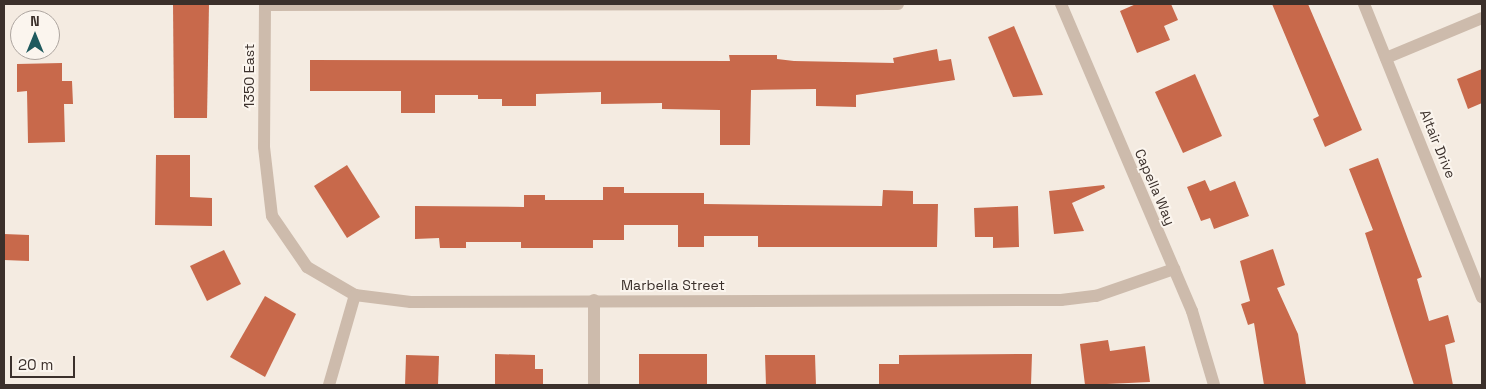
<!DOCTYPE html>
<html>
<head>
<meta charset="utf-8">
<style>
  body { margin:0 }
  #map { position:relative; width:1486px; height:389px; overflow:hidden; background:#f4ebe1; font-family:"Space Grotesk",sans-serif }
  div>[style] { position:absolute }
  .building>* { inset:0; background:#c8694b }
  .minor>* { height:12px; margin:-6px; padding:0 6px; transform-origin:6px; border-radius:6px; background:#cdbbac }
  span { translate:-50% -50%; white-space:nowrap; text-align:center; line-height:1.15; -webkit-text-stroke:4px #fbf5ee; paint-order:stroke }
  .street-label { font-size:14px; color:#3b302b }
  .frame { position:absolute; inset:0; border:5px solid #3b302b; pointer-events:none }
  .north { position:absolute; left:10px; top:10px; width:50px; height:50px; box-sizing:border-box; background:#fbf5ee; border:1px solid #aea6a0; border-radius:50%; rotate:0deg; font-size:14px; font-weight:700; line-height:20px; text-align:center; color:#3b302b }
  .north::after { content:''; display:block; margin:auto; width:18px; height:22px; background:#1f5a5e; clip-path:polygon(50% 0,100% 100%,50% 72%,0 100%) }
  .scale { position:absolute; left:10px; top:356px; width:65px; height:22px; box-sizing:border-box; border:2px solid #3b302b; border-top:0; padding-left:6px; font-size:15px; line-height:18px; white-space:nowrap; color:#3b302b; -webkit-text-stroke:4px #fbf5ee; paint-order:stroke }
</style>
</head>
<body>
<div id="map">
  <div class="building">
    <i style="clip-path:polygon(173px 4px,209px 4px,207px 118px,174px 118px)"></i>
    <i style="clip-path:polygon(1136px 4px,1171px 4px,1178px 20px,1164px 26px,1170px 40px,1137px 53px,1120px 11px)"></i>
    <i style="clip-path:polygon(1272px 4px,1308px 4px,1362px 130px,1325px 147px,1313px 119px,1319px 116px)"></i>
    <i style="clip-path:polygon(1014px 26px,1043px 95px,1013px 97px,988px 37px)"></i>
    <i style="clip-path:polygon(937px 49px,939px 61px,951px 59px,955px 80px,856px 95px,856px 107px,816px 106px,816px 89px,751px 90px,750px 145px,720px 145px,720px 110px,662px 109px,662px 103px,601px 104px,601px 92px,536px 94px,536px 106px,502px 106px,502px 99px,478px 99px,478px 95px,435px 95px,435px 113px,401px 113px,401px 91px,310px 91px,310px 60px,730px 61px,729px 55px,777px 55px,777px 59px,794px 61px,894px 63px,893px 58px)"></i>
    <i style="clip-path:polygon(62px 63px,62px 81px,72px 81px,73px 104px,64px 104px,65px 142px,28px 143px,27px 91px,17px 92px,17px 64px)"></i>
    <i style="clip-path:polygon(1482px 69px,1482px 103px,1468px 109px,1457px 79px)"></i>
    <i style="clip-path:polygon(1195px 74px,1222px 136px,1183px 153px,1155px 92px)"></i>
    <i style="clip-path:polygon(156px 155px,190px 155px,190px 197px,212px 198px,212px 226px,155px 225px)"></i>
    <i style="clip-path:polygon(1378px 158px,1422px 277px,1417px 279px,1429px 321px,1448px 315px,1455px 342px,1445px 345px,1453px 385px,1414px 385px,1365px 233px,1373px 230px,1349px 169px)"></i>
    <i style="clip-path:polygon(347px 165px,380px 217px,347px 238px,314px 186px)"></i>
    <i style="clip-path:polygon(1205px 180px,1210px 191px,1235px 181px,1249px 216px,1214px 229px,1210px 218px,1201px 221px,1187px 187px)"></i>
    <i style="clip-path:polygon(1104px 185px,1105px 188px,1072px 203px,1084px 231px,1054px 234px,1049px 191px)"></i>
    <i style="clip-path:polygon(603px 187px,624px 187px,624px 193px,704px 193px,704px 204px,882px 206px,883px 190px,913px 191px,913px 204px,938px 204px,937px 247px,758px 247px,758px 236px,704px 236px,704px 247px,678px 247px,678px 225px,624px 225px,624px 240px,593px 240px,593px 248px,521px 248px,521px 242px,466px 242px,466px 248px,440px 248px,439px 238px,415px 239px,415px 206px,524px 207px,524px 195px,545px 195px,545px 200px,603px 200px)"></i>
    <i style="clip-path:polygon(1018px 206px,1019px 247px,993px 248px,993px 237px,975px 237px,974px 208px)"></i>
    <i style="clip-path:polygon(4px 234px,29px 235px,29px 261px,4px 260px)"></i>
    <i style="clip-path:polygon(1273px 249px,1285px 285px,1277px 288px,1298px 334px,1306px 385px,1264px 385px,1254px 323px,1248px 325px,1241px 304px,1250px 301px,1240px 261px)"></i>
    <i style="clip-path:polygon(224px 250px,241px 284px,207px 301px,190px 266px)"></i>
    <i style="clip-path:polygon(265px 296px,296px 314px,265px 377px,230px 357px)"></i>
    <i style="clip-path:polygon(1108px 340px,1110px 351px,1145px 346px,1150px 382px,1085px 385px,1080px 344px)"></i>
    <i style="clip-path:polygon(495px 354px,535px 355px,535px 369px,543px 369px,543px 385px,495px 385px)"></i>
    <i style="clip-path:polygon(639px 354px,707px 354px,707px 385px,639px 385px)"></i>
    <i style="clip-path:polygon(1032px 354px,1031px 385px,879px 385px,879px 364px,899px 364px,899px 355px)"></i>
    <i style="clip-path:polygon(406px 355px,439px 356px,438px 385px,405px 385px)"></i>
    <i style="clip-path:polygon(765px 355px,815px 355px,816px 385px,766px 385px)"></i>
  </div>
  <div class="minor">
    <i style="left:265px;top:4px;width:143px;rotate:90.4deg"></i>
    <i style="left:264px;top:147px;width:69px;rotate:83.4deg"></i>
    <i style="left:272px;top:216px;width:62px;rotate:55.5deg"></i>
    <i style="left:307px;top:267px;width:56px;rotate:30.3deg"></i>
    <i style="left:355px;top:295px;width:56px;rotate:7.1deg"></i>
    <i style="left:411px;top:302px;width:650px;rotate:-0.18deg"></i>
    <i style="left:1061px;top:300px;width:35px;rotate:-7deg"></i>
    <i style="left:1096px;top:296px;width:83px;rotate:-19.1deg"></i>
    <i style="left:1061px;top:4px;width:334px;rotate:66.9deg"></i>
    <i style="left:1192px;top:311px;width:77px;rotate:73.4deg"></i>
    <i style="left:1364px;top:4px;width:316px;rotate:68.1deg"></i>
    <i style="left:265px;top:5px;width:633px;rotate:-0.09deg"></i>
    <i style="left:1386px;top:58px;width:104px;rotate:-22.6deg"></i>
    <i style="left:329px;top:385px;width:94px;rotate:-73.9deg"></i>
    <i style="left:594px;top:385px;width:85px;rotate:-90deg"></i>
  </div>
  <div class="street-label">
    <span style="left:249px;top:76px;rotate:-90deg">1350 East</span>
    <span style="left:1438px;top:144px;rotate:68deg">Altair Drive</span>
    <span style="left:1155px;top:187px;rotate:67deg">Capella Way</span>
    <span style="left:673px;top:285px">Marbella Street</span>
  </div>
  <div class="frame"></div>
  <div class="north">N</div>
  <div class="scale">20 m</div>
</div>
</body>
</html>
